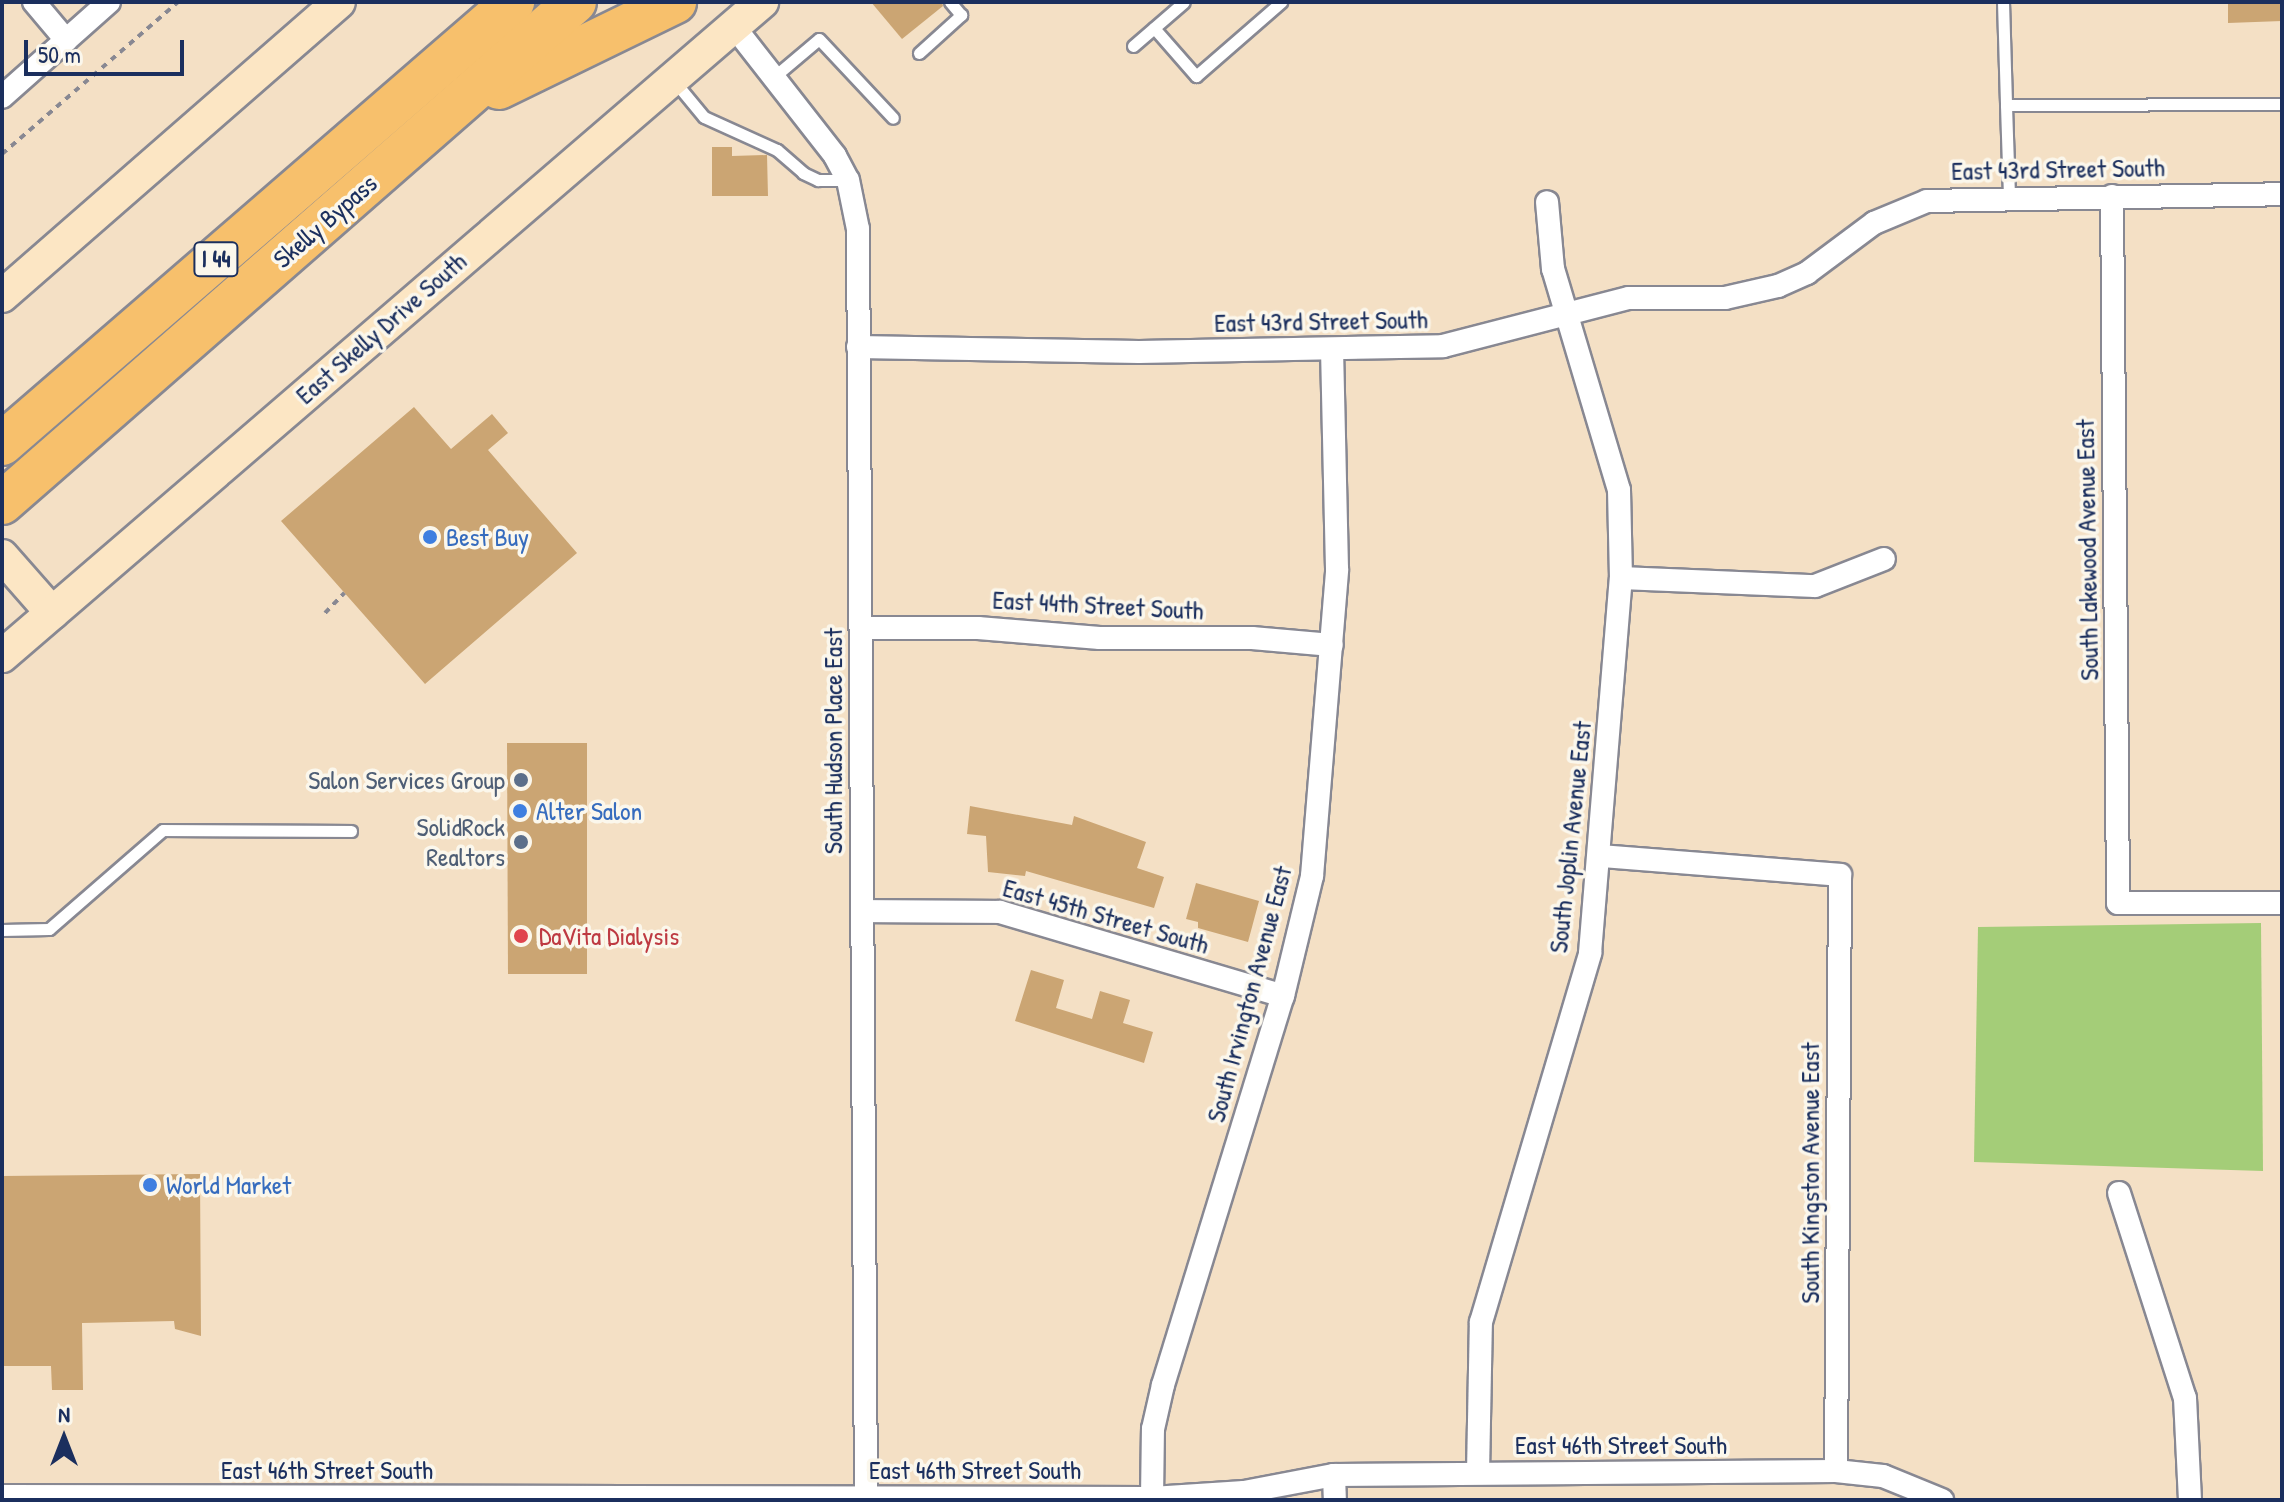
<!DOCTYPE html>
<html>
<head>
<meta charset="utf-8">
<style>
  body { margin:0 }
  #map { position:relative; width:2284px; height:1502px; overflow:hidden; background:#f4e0c5; font-family:"Patrick Hand",sans-serif }
  div>[style] { position:absolute }
  .green>* { inset:0; background:#a4cd78 }
  .building>* { inset:0; background:#cba573 }
  .path>* { height:4px; margin-top:-2px; transform-origin:0; background:repeating-linear-gradient(90deg,#888892 0 6px,transparent 0 12px) }
  .roads { filter:drop-shadow(2px 0 #888892) drop-shadow(-2px 0 #888892) drop-shadow(0 2px #888892) drop-shadow(0 -2px #888892) }
  .lane>* { height:11px; margin:-5.5px; padding:0 5.5px; transform-origin:5.5px; border-radius:5.5px; background:#fff }
  .street>* { height:22px; margin:-11px; padding:0 11px; transform-origin:11px; border-radius:11px; background:#fff }
  .secondary>* { height:32px; margin:-16px; padding:0 16px; transform-origin:16px; border-radius:16px; background:#fce6c4 }
  .highway>* { height:42px; margin:-21px; padding:0 21px; transform-origin:21px; border-radius:21px; background:#f7c06c }
  .dots>* { width:22px; height:22px; translate:-50% -50%; box-sizing:border-box; border:4px solid #fbf7ec; border-radius:50% }
  span { translate:-50% -50%; white-space:nowrap; text-align:center; line-height:1.15; -webkit-text-stroke:7px #fbf7ec; paint-order:stroke }
  .shield-label span { padding:2px 6px; background:#fbf7ec; border:2px solid; border-radius:6px; -webkit-text-stroke-width:0 }
  .shield-label { font-size:24px; color:#1b2f5e; font-weight:700 }
  .street-label { font-size:26px; color:#1b2f5e }
  .shop-label { font-size:26px; color:#366cbe }
  .left { translate:0 -50%; text-align:left }
  .service-label { font-size:26px; color:#4e5e75 }
  .right { translate:-100% -50%; text-align:right }
  .health-label { font-size:26px; color:#be3a42 }
  .frame { position:absolute; inset:0; border:4px solid #1b2f5e; pointer-events:none }
  .north { position:absolute; left:24px; top:1398px; width:80px; height:80px; -webkit-text-stroke:6px #fbf7ec; paint-order:stroke; rotate:0deg; font-size:22px; font-weight:700; line-height:32px; text-align:center; color:#1b2f5e }
  .north::after { content:''; display:block; margin:auto; width:28px; height:36px; background:#1b2f5e; clip-path:polygon(50% 0,100% 100%,50% 72%,0 100%) }
  .scale { position:absolute; left:24px; top:40px; width:160px; height:36px; box-sizing:border-box; border:4px solid #1b2f5e; border-top:0; padding-left:10px; font-size:24px; line-height:28px; white-space:nowrap; color:#1b2f5e; -webkit-text-stroke:6px #fbf7ec; paint-order:stroke }
</style>
</head>
<body>
<div id="map">
  <div class="green">
    <i style="clip-path:polygon(2261px 923px,2263px 1171px,1974px 1162px,1978px 927px)"></i>
  </div>
  <div class="building">
    <i style="clip-path:polygon(871px 2px,942px 2px,943px 6px,902px 39px)"></i>
    <i style="clip-path:polygon(2228px 2px,2282px 2px,2282px 21px,2228px 23px)"></i>
    <i style="clip-path:polygon(712px 147px,732px 147px,732px 156px,767px 155px,768px 196px,712px 196px)"></i>
    <i style="clip-path:polygon(414px 407px,451px 449px,492px 414px,508px 433px,488px 450px,577px 553px,425px 684px,281px 521px)"></i>
    <i style="clip-path:polygon(507px 743px,587px 743px,587px 974px,508px 974px)"></i>
    <i style="clip-path:polygon(970px 806px,1072px 825px,1074px 816px,1146px 842px,1137px 868px,1164px 877px,1154px 908px,1026px 871px,1025px 876px,988px 872px,986px 836px,967px 834px)"></i>
    <i style="clip-path:polygon(1196px 883px,1259px 901px,1248px 942px,1198px 928px,1198px 922px,1186px 919px)"></i>
    <i style="clip-path:polygon(1031px 970px,1064px 980px,1056px 1008px,1092px 1019px,1100px 991px,1130px 1000px,1123px 1023px,1153px 1032px,1144px 1063px,1015px 1021px)"></i>
    <i style="clip-path:polygon(200px 1174px,201px 1336px,175px 1329px,174px 1321px,82px 1323px,83px 1390px,52px 1390px,51px 1366px,2px 1366px,2px 1176px)"></i>
  </div>
  <div class="path">
    <i style="left:2px;top:154px;width:233px;rotate:-40.8deg"></i>
    <i style="left:325px;top:613px;width:28px;rotate:-46deg"></i>
  </div>
  <div class="roads">
    <div class="lane">
      <i style="left:2003px;top:2px;width:103px;rotate:88.3deg"></i>
      <i style="left:1154px;top:28px;width:64px;rotate:48.8deg"></i>
      <i style="left:1196px;top:76px;width:113px;rotate:-41deg"></i>
      <i style="left:1133px;top:46px;width:67px;rotate:-40.8deg"></i>
      <i style="left:919px;top:53px;width:57px;rotate:-42.1deg"></i>
      <i style="left:961px;top:15px;width:17px;rotate:-130deg"></i>
      <i style="left:775px;top:76px;width:57px;rotate:-40.1deg"></i>
      <i style="left:819px;top:39px;width:108px;rotate:46.9deg"></i>
      <i style="left:675px;top:82px;width:45px;rotate:50.4deg"></i>
      <i style="left:704px;top:117px;width:80px;rotate:24.3deg"></i>
      <i style="left:777px;top:150px;width:35px;rotate:41deg"></i>
      <i style="left:803px;top:173px;width:17px;rotate:25deg"></i>
      <i style="left:818px;top:180px;width:29px"></i>
      <i style="left:2009px;top:196px;width:91px;rotate:-91.9deg"></i>
      <i style="left:2006px;top:105px;width:276px;rotate:-0.2deg"></i>
      <i style="left:2px;top:930px;width:47px;rotate:-1.2deg"></i>
      <i style="left:49px;top:929px;width:151px;rotate:-41deg"></i>
      <i style="left:163px;top:830px;width:188px;rotate:0.3deg"></i>
    </div>
    <div class="street">
      <i style="left:34px;top:2px;width:50px;rotate:49.9deg"></i>
      <i style="left:732px;top:24px;width:167px;rotate:52deg"></i>
      <i style="left:835px;top:156px;width:27px;rotate:62deg"></i>
      <i style="left:848px;top:180px;width:50px;rotate:78.5deg"></i>
      <i style="left:858px;top:229px;width:1269px;rotate:89.64deg"></i>
      <i style="left:2px;top:97px;width:143px;rotate:-41.6deg"></i>
      <i style="left:2112px;top:196px;width:707px;rotate:89.51deg"></i>
      <i style="left:2118px;top:903px;width:164px"></i>
      <i style="left:858px;top:347px;width:281px;rotate:1deg"></i>
      <i style="left:1139px;top:352px;width:304px;rotate:-1.1deg"></i>
      <i style="left:1443px;top:346px;width:192px;rotate:-14.5deg"></i>
      <i style="left:1629px;top:298px;width:96px"></i>
      <i style="left:1725px;top:298px;width:54px;rotate:-12.8deg"></i>
      <i style="left:1778px;top:286px;width:32px;rotate:-24deg"></i>
      <i style="left:1807px;top:273px;width:84px;rotate:-36.7deg"></i>
      <i style="left:1874px;top:223px;width:57px;rotate:-22.5deg"></i>
      <i style="left:1927px;top:201px;width:355px;rotate:-1.1deg"></i>
      <i style="left:1621px;top:578px;width:194px;rotate:2.4deg"></i>
      <i style="left:1815px;top:586px;width:74px;rotate:-21.4deg"></i>
      <i style="left:861px;top:628px;width:117px"></i>
      <i style="left:978px;top:628px;width:122px;rotate:4.7deg"></i>
      <i style="left:1100px;top:638px;width:152px"></i>
      <i style="left:1252px;top:638px;width:80px;rotate:5deg"></i>
      <i style="left:1601px;top:856px;width:240px;rotate:4.5deg"></i>
      <i style="left:1840px;top:875px;width:596px;rotate:90.38deg"></i>
      <i style="left:863px;top:911px;width:137px;rotate:0.4deg"></i>
      <i style="left:1000px;top:912px;width:295px;rotate:16.5deg"></i>
      <i style="left:2119px;top:1193px;width:215px;rotate:72.2deg"></i>
      <i style="left:2185px;top:1398px;width:102px;rotate:87.2deg"></i>
      <i style="left:1478px;top:1473px;width:151px;rotate:-88.9deg"></i>
      <i style="left:1481px;top:1322px;width:385px;rotate:-73.5deg"></i>
      <i style="left:1590px;top:953px;width:376px;rotate:-85.3deg"></i>
      <i style="left:1621px;top:578px;width:88px;rotate:-91.3deg"></i>
      <i style="left:1619px;top:490px;width:231px;rotate:-106.6deg"></i>
      <i style="left:1553px;top:269px;width:67px;rotate:-95.1deg"></i>
      <i style="left:1334px;top:1475px;width:25px;rotate:88deg"></i>
      <i style="left:2px;top:1496px;width:1150px;rotate:0.1deg"></i>
      <i style="left:1152px;top:1498px;width:92px;rotate:-3.7deg"></i>
      <i style="left:1244px;top:1492px;width:92px;rotate:-10.7deg"></i>
      <i style="left:1334px;top:1475px;width:502px;rotate:-0.46deg"></i>
      <i style="left:1836px;top:1471px;width:47px;rotate:6.1deg"></i>
      <i style="left:1883px;top:1476px;width:64px;rotate:22.1deg"></i>
      <i style="left:1152px;top:1498px;width:69px;rotate:-89.2deg"></i>
      <i style="left:1153px;top:1429px;width:45px;rotate:-77.2deg"></i>
      <i style="left:1163px;top:1385px;width:407px;rotate:-72.9deg"></i>
      <i style="left:1283px;top:996px;width:123px;rotate:-76.4deg"></i>
      <i style="left:1312px;top:876px;width:308px;rotate:-85.3deg"></i>
      <i style="left:1337px;top:569px;width:219px;rotate:-91.3deg"></i>
    </div>
    <div class="secondary">
      <i style="left:2px;top:296px;width:447px;rotate:-41.1deg"></i>
      <i style="left:2px;top:556px;width:76px;rotate:48.7deg"></i>
      <i style="left:2px;top:656px;width:1003px;rotate:-40.71deg"></i>
    </div>
    <div class="highway">
      <i style="left:499px;top:88px;width:196px;rotate:-26deg"></i>
      <i style="left:2px;top:444px;width:676px;rotate:-40.86deg"></i>
      <i style="left:2px;top:503px;width:761px;rotate:-41.16deg"></i>
    </div>
  </div>
  <div class="dots">
    <i style="left:430px;top:537px;background:#3f7fe0"></i>
    <i style="left:521px;top:780px;background:#5c6f8a"></i>
    <i style="left:520px;top:811px;background:#3f7fe0"></i>
    <i style="left:521px;top:842px;background:#5c6f8a"></i>
    <i style="left:521px;top:936px;background:#e0444e"></i>
    <i style="left:150px;top:1185px;background:#3f7fe0"></i>
  </div>
  <div class="shield-label">
    <span style="left:216px;top:259px">I 44</span>
  </div>
  <div class="street-label">
    <span style="left:2058px;top:169px;rotate:-1deg">East 43rd Street South</span>
    <span style="left:325px;top:221px;rotate:-41deg">Skelly Bypass</span>
    <span style="left:1321px;top:321px;rotate:-1deg">East 43rd Street South</span>
    <span style="left:381px;top:328px;rotate:-41deg">East Skelly Drive South</span>
    <span style="left:2087px;top:550px;rotate:-91deg">South Lakewood Avenue East</span>
    <span style="left:1098px;top:605px;rotate:3deg">East 44th Street South</span>
    <span style="left:833px;top:741px;rotate:-90deg">South Hudson Place East</span>
    <span style="left:1570px;top:837px;rotate:-84deg">South Joplin Avenue East</span>
    <span style="left:1106px;top:916px;rotate:16deg">East 45th Street South</span>
    <span style="left:1249px;top:994px;rotate:-75deg">South Irvington Avenue East</span>
    <span style="left:1810px;top:1173px;rotate:-90deg">South Kingston Avenue East</span>
    <span style="left:1621px;top:1445px">East 46th Street South</span>
    <span style="left:327px;top:1470px">East 46th Street South</span>
    <span style="left:975px;top:1470px">East 46th Street South</span>
  </div>
  <div class="shop-label">
    <span class="left" style="left:446px;top:537px">Best Buy</span>
    <span class="left" style="left:536px;top:811px">Alter Salon</span>
    <span class="left" style="left:166px;top:1185px">World Market</span>
  </div>
  <div class="service-label">
    <span class="right" style="left:505px;top:780px">Salon Services Group</span>
    <span class="right" style="left:505px;top:842px">SolidRock<br>Realtors</span>
  </div>
  <div class="health-label">
    <span class="left" style="left:539px;top:936px">DaVita Dialysis</span>
  </div>
  <div class="frame"></div>
  <div class="north">N</div>
  <div class="scale">50 m</div>
</div>
</body>
</html>
